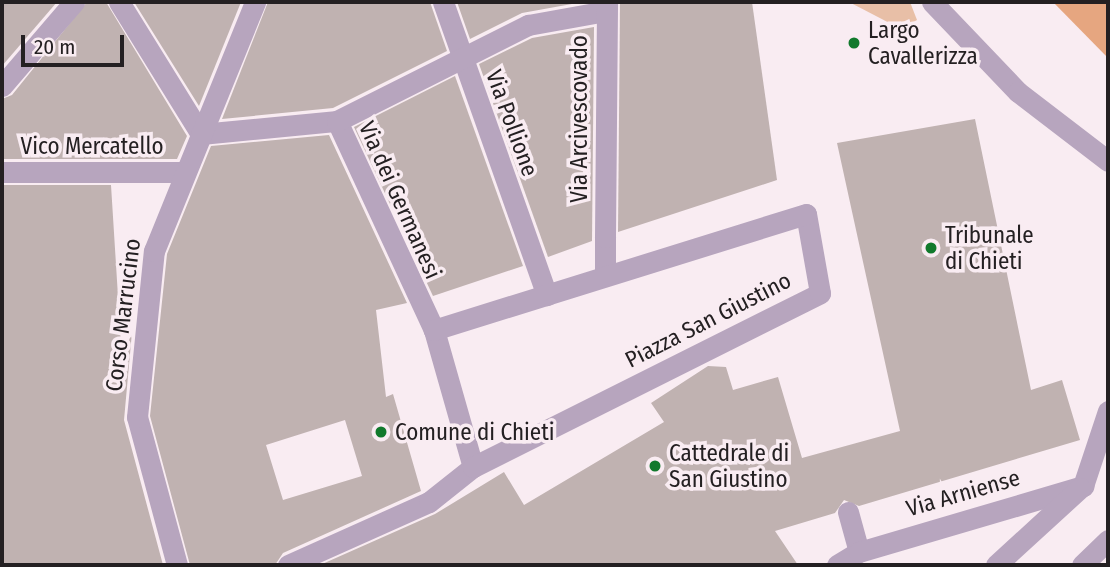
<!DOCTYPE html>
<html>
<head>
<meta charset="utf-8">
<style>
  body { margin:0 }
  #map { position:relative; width:1110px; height:567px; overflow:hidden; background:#f9ecf2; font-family:"Fira Sans Condensed",sans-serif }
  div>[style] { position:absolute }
  .green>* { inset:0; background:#e8bfa7 }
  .forest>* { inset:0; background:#e6a680 }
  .building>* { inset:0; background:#c0b2b1 }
  .pedestrian>* { height:21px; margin:-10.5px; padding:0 10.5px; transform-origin:10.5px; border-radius:10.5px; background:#b7a5be }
  .minor>* { height:21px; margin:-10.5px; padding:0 10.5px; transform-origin:10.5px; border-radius:10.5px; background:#b7a5be }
  .tertiary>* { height:21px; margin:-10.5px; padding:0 10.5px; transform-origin:10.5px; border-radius:10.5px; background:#b7a5be }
  .dots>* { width:19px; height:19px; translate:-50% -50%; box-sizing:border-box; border:4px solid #f9ecf2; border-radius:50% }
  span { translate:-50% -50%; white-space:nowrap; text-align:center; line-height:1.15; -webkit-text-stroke:7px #f9ecf2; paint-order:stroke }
  .poi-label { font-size:23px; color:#242022 }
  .left { translate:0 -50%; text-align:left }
  .street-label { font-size:23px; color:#242022 }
  .frame { position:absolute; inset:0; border:4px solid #242022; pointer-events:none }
  .scale { position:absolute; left:21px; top:35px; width:103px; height:32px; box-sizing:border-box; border:4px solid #242022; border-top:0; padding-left:9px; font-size:21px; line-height:24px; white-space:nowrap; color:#242022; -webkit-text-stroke:5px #f9ecf2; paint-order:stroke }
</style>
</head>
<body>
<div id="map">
  <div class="green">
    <i style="clip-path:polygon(849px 2px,910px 2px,917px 20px,901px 29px)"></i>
  </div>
  <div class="forest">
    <i style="clip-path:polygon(1053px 2px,1108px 2px,1108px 58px)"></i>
  </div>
  <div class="building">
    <i style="clip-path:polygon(2px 2px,57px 2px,2px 66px)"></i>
    <i style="clip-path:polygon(87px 2px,106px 2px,187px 136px,177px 159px,2px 159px,2px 99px,12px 95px)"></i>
    <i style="clip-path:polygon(134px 2px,241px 2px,199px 106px)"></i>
    <i style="clip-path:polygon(268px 2px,430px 2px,447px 51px,333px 108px,222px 119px)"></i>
    <i style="clip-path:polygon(457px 2px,583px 2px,522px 13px,470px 39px)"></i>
    <i style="clip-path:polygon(620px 2px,752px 2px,777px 180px,618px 232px)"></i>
    <i style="clip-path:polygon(594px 27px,592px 241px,548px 257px,479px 64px,532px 38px)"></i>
    <i style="clip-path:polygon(455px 76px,523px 266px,433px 296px,354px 127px)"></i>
    <i style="clip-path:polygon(975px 119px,1031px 390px,1062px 380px,1080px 440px,859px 506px,844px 500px,835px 513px,775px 531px,798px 565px,320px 565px,435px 514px,504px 472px,524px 505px,664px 422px,651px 403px,708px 366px,726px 367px,733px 390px,778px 377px,802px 458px,900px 431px,837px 143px)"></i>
    <i style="clip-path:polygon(evenodd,329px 135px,407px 303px,376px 310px,386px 397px,393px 394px,421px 491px,283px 553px,275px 565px,190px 565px,150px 416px,167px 254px,211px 146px,329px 135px,345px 420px,362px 476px,283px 500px,266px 445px,345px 420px)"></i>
    <i style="clip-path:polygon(2px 185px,111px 185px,122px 360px,132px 332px,124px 420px,163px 565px,2px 565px)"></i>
  </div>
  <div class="pedestrian">
    <i style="left:119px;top:2px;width:155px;rotate:58.2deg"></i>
    <i style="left:201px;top:134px;width:137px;rotate:-5.5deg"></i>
    <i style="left:443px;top:2px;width:311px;rotate:70.5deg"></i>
    <i style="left:2px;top:172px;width:181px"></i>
    <i style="left:605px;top:237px;width:39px;rotate:90deg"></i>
    <i style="left:473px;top:467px;width:142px;rotate:-105.9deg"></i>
    <i style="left:434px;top:330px;width:230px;rotate:-114.9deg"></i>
    <i style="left:337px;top:121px;width:214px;rotate:-26.7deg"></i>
    <i style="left:528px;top:25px;width:79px;rotate:-10.2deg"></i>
    <i style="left:848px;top:512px;width:41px;rotate:74.6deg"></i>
    <i style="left:288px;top:565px;width:154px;rotate:-24.1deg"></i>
    <i style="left:429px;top:502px;width:56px;rotate:-38.5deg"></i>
    <i style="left:473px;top:467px;width:388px;rotate:-26.6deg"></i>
    <i style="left:820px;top:293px;width:80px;rotate:-100deg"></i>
    <i style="left:806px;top:214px;width:390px;rotate:162.7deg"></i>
  </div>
  <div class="minor">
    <i style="left:2px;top:86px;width:111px;rotate:-49.4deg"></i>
    <i style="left:605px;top:237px;width:235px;rotate:-89.5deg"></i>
    <i style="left:177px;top:565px;width:153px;rotate:-105.1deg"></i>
    <i style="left:137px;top:417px;width:167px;rotate:-84.2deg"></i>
    <i style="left:154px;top:251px;width:269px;rotate:-67.9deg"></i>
    <i style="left:837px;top:565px;width:26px;rotate:-31deg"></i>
    <i style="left:859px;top:552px;width:234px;rotate:-16.4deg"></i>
    <i style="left:1083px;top:486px;width:79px;rotate:-71.6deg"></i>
    <i style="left:996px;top:565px;width:114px;rotate:-42.5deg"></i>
  </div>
  <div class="tertiary">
    <i style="left:932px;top:2px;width:124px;rotate:46.3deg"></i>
    <i style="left:1018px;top:92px;width:113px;rotate:37.5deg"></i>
    <i style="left:1082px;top:565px;width:36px;rotate:-44deg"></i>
  </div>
  <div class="dots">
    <i style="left:854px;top:43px;background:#11792c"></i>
    <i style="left:931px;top:248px;background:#11792c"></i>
    <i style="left:381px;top:432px;background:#11792c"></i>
    <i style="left:655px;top:466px;background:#11792c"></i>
  </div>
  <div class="poi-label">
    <span class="left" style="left:868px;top:43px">Largo<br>Cavallerizza</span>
    <span class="left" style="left:945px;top:248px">Tribunale<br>di Chieti</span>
    <span class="left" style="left:395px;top:432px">Comune di Chieti</span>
    <span class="left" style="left:669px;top:466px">Cattedrale di<br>San Giustino</span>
  </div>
  <div class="street-label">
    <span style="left:579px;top:119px;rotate:-90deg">Via Arcivescovado</span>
    <span style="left:512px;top:123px;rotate:70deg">Via Pollione</span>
    <span style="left:92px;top:146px">Vico Mercatello</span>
    <span style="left:400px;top:200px;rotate:66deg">Via dei Germanesi</span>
    <span style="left:123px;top:315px;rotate:-83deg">Corso Marrucino</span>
    <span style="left:708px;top:320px;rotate:-27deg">Piazza San Giustino</span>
    <span style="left:963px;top:493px;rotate:-16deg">Via Arniense</span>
  </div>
  <div class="frame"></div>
  <div class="scale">20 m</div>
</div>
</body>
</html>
